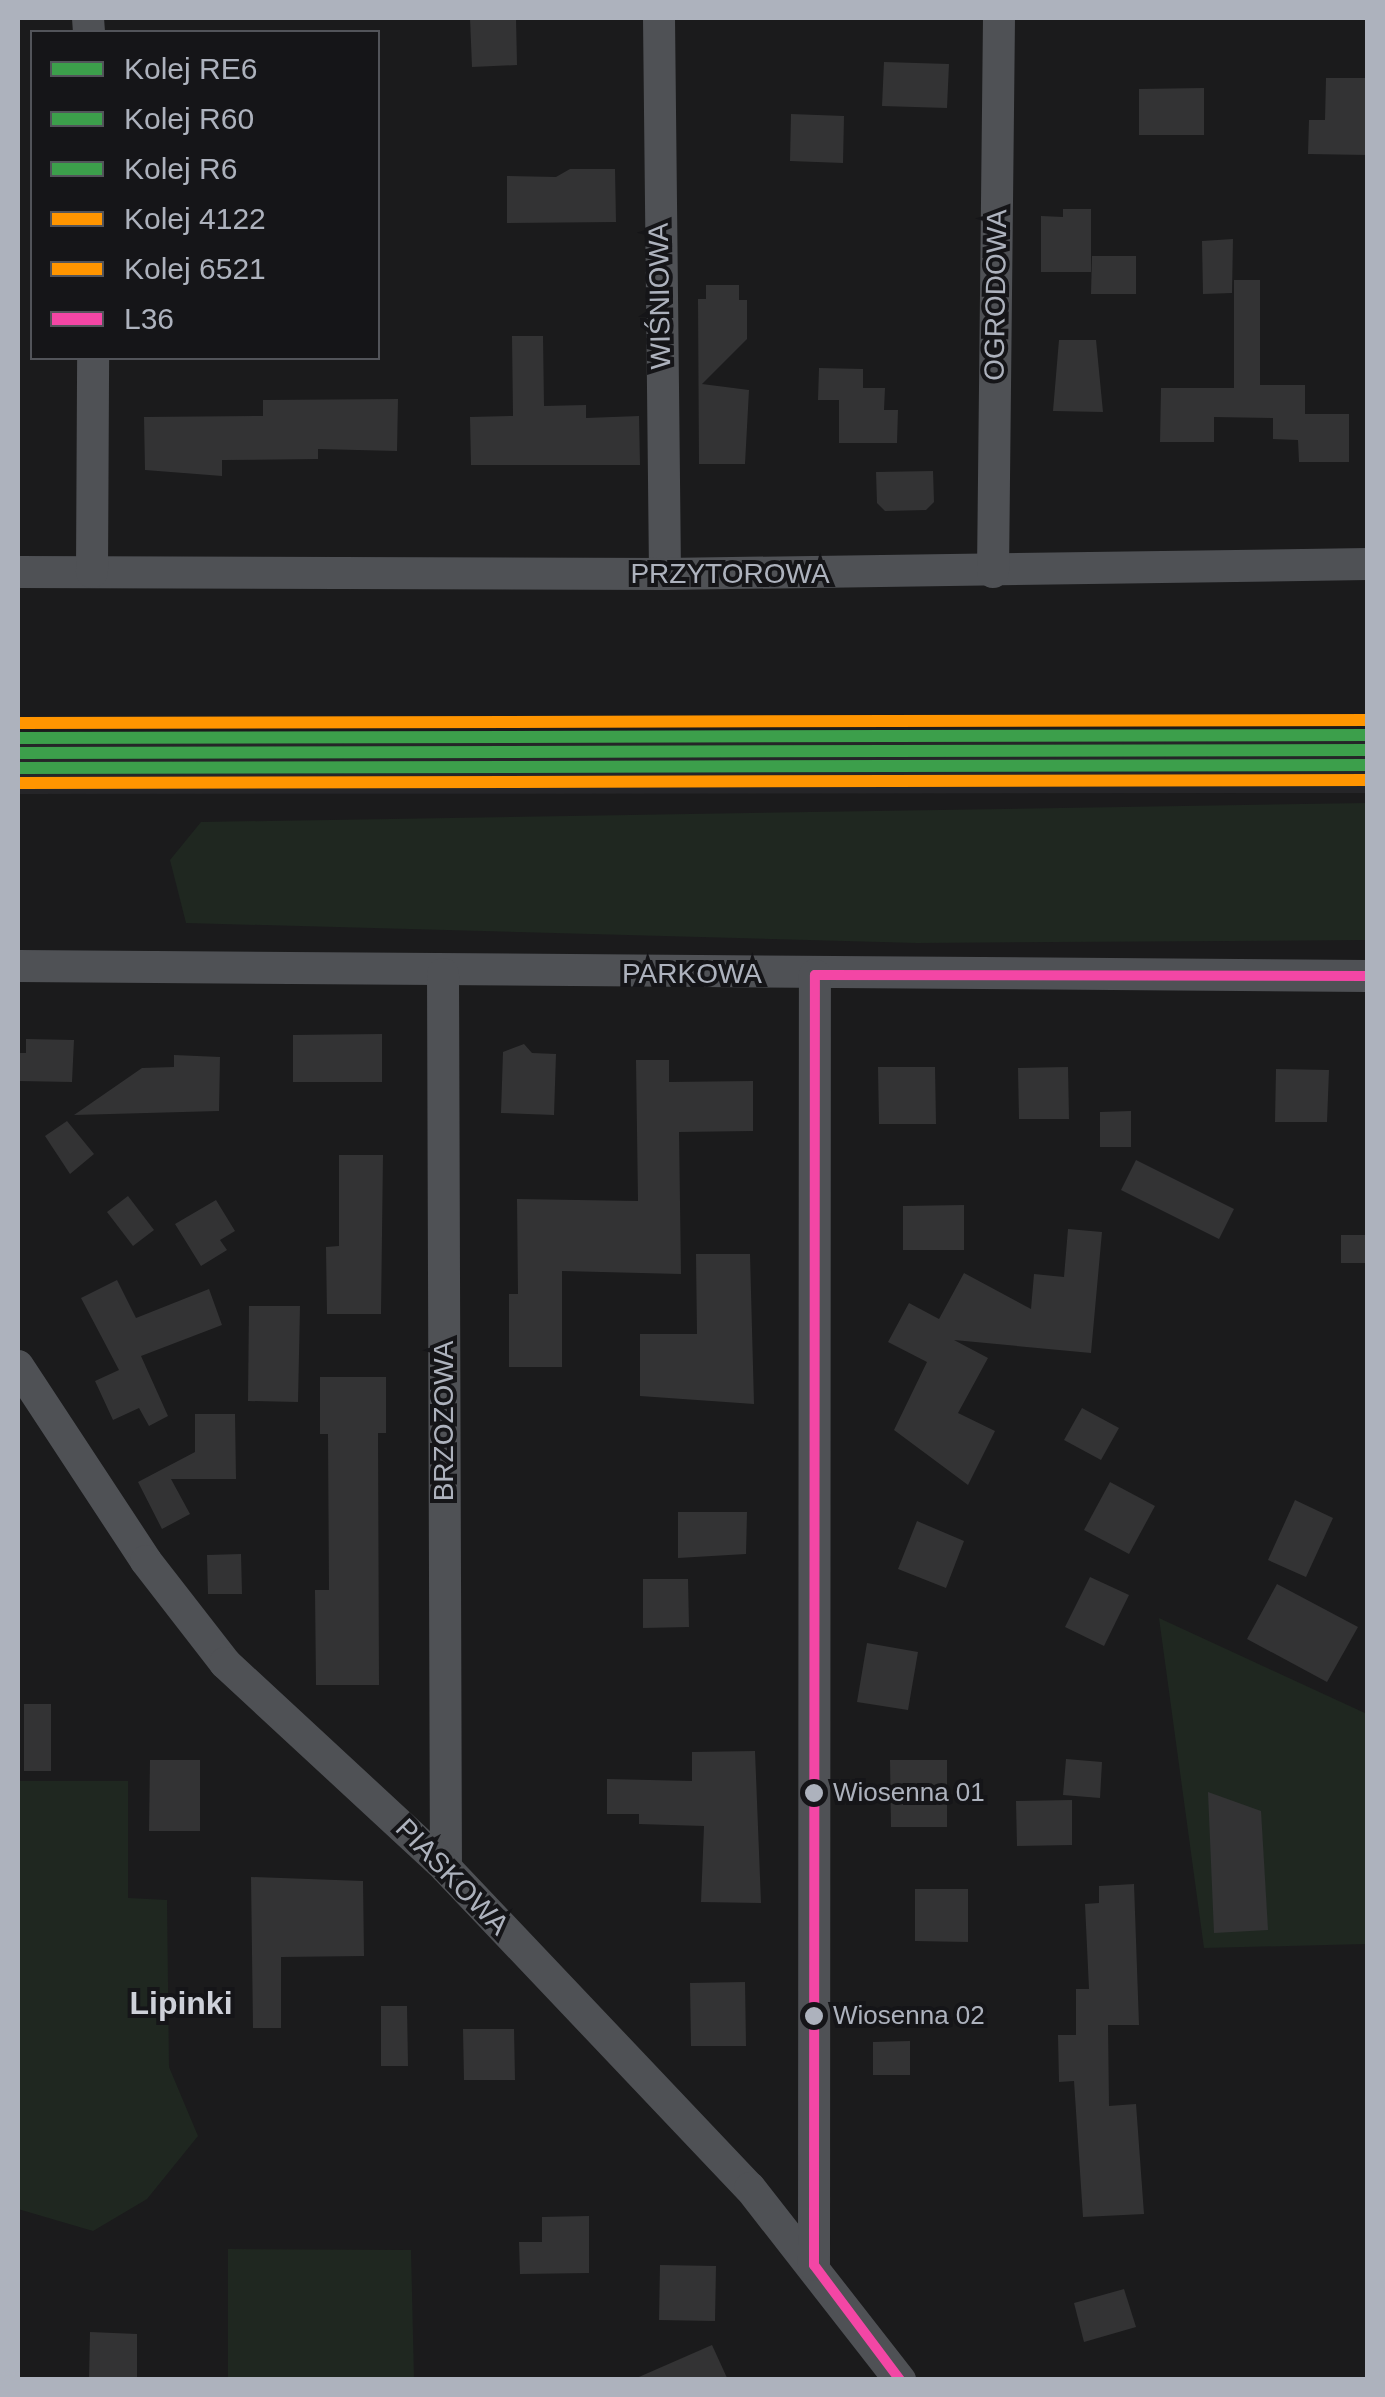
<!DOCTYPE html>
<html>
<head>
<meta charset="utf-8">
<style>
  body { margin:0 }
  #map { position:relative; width:1385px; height:2397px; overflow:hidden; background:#1b1b1c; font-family:Arial,sans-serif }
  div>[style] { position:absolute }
  .built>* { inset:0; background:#252528 }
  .green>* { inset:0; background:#1f2720 }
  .building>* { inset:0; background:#333334 }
  .minor>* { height:32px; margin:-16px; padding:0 16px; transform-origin:16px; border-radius:16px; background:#4f5155 }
  .bus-1>* { height:10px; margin:-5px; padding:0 5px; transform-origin:5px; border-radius:5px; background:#f346a5 }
  .rail-1>* { height:12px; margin:-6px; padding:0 6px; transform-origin:6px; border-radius:6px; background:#3c9f4b }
  .rail-2>* { height:12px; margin:-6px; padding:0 6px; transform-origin:6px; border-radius:6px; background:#3c9f4b }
  .rail-3>* { height:12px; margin:-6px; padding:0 6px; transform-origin:6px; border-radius:6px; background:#3c9f4b }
  .rail-4>* { height:12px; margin:-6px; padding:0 6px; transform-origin:6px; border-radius:6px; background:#ff9500 }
  .rail-5>* { height:12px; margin:-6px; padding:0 6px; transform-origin:6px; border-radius:6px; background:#ff9500 }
  .dots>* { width:28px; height:28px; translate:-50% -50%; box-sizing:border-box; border:5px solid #151518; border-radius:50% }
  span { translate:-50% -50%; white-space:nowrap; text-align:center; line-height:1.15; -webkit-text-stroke:8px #151518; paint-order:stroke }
  .bus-label { font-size:26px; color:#adb2bd }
  .left { translate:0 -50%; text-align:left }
  .street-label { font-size:28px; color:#adb2bd }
  .quarter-label { font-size:32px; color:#ced1d9; font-weight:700 }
  .frame { position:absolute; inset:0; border:20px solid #adb2bd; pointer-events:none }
  .legend { position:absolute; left:30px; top:30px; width:350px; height:330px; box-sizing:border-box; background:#151518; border:2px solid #52545a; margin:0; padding:12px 18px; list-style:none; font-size:30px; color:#adb2bd }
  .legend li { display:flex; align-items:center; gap:20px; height:50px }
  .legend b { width:50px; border:2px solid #52545a }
</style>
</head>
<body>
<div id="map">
  <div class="built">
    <i style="clip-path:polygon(1367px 729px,1367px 793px,18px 794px,18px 732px)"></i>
  </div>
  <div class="green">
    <i style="clip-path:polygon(1367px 803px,1367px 940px,917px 943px,186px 923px,170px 860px,201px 822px)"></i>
    <i style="clip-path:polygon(1159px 1618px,1367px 1714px,1367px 1944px,1204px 1948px)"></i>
    <i style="clip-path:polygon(18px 1781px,128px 1781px,128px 1898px,167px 1900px,169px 2067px,198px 2136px,147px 2199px,93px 2231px,18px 2209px)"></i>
    <i style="clip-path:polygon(228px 2249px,411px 2250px,414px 2379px,228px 2379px)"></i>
  </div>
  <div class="building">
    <i style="clip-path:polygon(470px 18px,516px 18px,517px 65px,472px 67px)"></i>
    <i style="clip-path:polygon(884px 62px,949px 64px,947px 108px,882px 106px)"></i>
    <i style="clip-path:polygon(1326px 78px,1368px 78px,1368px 155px,1308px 154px,1309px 120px,1325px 120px)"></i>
    <i style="clip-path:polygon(1204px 88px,1204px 135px,1139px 135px,1139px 89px)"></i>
    <i style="clip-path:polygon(791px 114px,844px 116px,843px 163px,790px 161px)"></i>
    <i style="clip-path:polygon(570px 169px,615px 169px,616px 222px,507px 223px,507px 176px,556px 177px)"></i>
    <i style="clip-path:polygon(1063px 209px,1091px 209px,1091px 272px,1041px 272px,1041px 216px,1063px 217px)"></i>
    <i style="clip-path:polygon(1233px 239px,1232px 293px,1203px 294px,1202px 241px)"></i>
    <i style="clip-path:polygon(1092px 256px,1136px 256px,1136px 294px,1091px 294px)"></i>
    <i style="clip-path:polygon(1234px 280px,1260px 280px,1260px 385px,1305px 385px,1305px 414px,1349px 414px,1349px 462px,1299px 462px,1298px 440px,1273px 439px,1273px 418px,1214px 417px,1214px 442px,1160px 442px,1161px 388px,1234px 388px)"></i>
    <i style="clip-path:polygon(706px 285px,739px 285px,739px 300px,747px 300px,747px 339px,702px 384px,749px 390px,745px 464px,699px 464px,698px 299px,706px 299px)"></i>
    <i style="clip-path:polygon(512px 336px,543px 336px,544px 406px,586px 405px,586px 418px,639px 416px,640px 465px,471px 465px,470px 417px,513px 416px)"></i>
    <i style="clip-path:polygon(1059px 340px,1096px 340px,1103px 412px,1053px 411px)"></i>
    <i style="clip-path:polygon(819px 368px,863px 369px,863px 388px,885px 388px,884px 410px,898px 410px,897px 443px,839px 443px,839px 400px,818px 400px)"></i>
    <i style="clip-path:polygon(398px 399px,397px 451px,318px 449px,318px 459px,222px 460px,222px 476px,145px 470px,144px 417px,263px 416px,263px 400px)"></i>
    <i style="clip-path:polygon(933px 471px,934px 502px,926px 510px,885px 511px,877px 503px,876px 472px)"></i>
    <i style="clip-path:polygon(382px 1034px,382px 1082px,293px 1082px,293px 1035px)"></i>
    <i style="clip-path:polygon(26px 1039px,74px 1040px,72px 1082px,18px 1081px,18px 1053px,26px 1053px)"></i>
    <i style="clip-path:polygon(524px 1044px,532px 1053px,556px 1054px,554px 1115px,501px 1113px,503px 1052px)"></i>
    <i style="clip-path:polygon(174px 1055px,220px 1057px,219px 1111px,74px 1115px,142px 1068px,174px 1067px)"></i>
    <i style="clip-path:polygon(636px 1060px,669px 1060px,669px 1082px,753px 1081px,753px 1131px,679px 1132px,681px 1274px,562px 1271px,562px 1367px,509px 1367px,509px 1294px,518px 1294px,517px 1199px,638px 1201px)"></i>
    <i style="clip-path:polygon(878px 1067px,935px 1067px,936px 1124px,879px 1124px)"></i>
    <i style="clip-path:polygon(1068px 1067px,1069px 1119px,1019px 1119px,1018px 1068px)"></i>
    <i style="clip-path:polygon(1276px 1069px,1329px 1070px,1327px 1122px,1275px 1122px)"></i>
    <i style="clip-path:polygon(1131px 1111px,1131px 1147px,1100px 1147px,1100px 1112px)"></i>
    <i style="clip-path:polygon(67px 1121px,94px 1154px,70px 1174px,45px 1136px)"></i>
    <i style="clip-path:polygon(339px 1155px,383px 1155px,381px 1314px,327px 1314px,326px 1247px,339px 1246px)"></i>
    <i style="clip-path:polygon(1136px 1160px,1234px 1209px,1219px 1239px,1121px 1190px)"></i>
    <i style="clip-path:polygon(128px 1196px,154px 1230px,133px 1246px,107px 1212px)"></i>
    <i style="clip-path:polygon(216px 1200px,235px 1231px,220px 1240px,227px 1250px,201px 1266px,175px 1224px)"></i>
    <i style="clip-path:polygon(964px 1205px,964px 1250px,903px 1250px,903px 1206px)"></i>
    <i style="clip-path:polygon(1068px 1229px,1102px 1232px,1091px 1353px,954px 1340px,988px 1358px,958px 1413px,995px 1431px,968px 1485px,894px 1430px,927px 1362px,888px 1342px,909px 1303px,939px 1319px,964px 1273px,1031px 1309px,1034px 1274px,1064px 1277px)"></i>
    <i style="clip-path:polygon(1341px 1235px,1368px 1235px,1368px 1263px,1341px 1263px)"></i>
    <i style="clip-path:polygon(696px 1254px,750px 1254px,754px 1404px,640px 1396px,640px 1334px,697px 1334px)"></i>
    <i style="clip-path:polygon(117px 1280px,136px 1318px,209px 1289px,222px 1325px,141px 1356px,168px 1416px,149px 1426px,139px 1408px,113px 1420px,95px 1381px,119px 1370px,81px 1298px)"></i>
    <i style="clip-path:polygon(249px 1306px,300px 1306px,298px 1402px,248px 1401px)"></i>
    <i style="clip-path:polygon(320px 1377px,386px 1377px,386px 1433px,378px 1433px,379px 1685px,316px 1685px,315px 1590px,329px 1590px,328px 1434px,320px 1434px)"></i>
    <i style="clip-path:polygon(1082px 1408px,1119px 1428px,1101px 1460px,1064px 1440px)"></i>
    <i style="clip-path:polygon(195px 1414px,235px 1414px,236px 1479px,171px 1479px,190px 1514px,162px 1529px,138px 1482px,195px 1452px)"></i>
    <i style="clip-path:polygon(1110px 1482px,1155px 1506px,1129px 1554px,1084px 1530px)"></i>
    <i style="clip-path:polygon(1295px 1500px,1333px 1518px,1306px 1577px,1268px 1560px)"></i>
    <i style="clip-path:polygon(678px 1512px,747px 1512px,746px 1554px,678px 1558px)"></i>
    <i style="clip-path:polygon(917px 1521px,964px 1541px,946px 1588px,898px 1569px)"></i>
    <i style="clip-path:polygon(241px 1554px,242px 1594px,208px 1594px,207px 1555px)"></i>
    <i style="clip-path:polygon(1090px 1577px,1129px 1595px,1104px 1646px,1065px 1627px)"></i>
    <i style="clip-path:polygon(643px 1579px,688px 1579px,689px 1627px,643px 1628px)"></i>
    <i style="clip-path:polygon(1277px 1584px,1358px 1627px,1327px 1682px,1247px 1639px)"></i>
    <i style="clip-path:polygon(867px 1643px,918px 1652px,908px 1710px,857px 1702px)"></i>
    <i style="clip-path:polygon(24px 1704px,51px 1704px,51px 1771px,24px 1771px)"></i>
    <i style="clip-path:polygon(755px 1751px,761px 1903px,701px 1902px,704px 1826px,639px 1824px,639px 1814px,607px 1814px,607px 1779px,692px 1781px,692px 1752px)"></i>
    <i style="clip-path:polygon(1066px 1759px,1102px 1762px,1100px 1798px,1063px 1795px)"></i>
    <i style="clip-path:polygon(150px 1760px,200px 1760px,200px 1831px,149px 1831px)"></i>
    <i style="clip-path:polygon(890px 1760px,947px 1760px,947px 1827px,891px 1827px)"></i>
    <i style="clip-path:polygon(1208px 1792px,1261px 1811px,1268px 1930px,1214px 1933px)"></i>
    <i style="clip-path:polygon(1072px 1800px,1072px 1845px,1017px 1846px,1016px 1801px)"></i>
    <i style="clip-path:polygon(251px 1877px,363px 1881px,364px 1956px,281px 1957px,281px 2028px,253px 2028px)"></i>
    <i style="clip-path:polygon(1134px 1884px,1139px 2025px,1108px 2025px,1109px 2106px,1136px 2104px,1144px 2214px,1083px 2217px,1074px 2081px,1059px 2082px,1058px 2035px,1076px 2035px,1076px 1989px,1089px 1989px,1085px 1904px,1099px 1903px,1099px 1886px)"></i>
    <i style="clip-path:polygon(915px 1889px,968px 1889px,968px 1942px,915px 1941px)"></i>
    <i style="clip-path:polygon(745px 1982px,746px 2046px,691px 2046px,690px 1983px)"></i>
    <i style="clip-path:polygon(381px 2006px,407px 2006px,408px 2066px,381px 2066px)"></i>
    <i style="clip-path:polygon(463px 2029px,514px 2029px,515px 2080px,464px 2080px)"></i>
    <i style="clip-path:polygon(910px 2041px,910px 2075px,873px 2075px,873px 2042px)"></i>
    <i style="clip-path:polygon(589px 2216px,589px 2273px,520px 2274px,519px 2242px,542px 2242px,542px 2217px)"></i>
    <i style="clip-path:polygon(660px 2265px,716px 2266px,715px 2321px,659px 2320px)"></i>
    <i style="clip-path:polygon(1124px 2289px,1136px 2327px,1084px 2342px,1074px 2303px)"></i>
    <i style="clip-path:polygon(90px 2332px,137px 2334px,137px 2380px,89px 2380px)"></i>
    <i style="clip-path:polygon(712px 2345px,728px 2380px,632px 2380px)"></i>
  </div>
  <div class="minor">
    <i style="left:88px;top:18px;width:14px;rotate:86deg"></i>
    <i style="left:659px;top:18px;width:556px;rotate:89.38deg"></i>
    <i style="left:18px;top:572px;width:647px;rotate:0.18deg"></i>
    <i style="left:665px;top:574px;width:703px;rotate:-0.81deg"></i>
    <i style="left:92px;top:572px;width:214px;rotate:-89.7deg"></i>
    <i style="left:993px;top:572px;width:554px;rotate:-89.38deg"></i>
    <i style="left:18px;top:966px;width:1350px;rotate:0.42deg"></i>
    <i style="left:443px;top:974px;width:894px;rotate:89.81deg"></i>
    <i style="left:18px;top:1366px;width:233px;rotate:56.7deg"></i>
    <i style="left:146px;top:1561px;width:129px;rotate:52.2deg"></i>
    <i style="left:225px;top:1663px;width:301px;rotate:42.8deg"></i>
    <i style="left:446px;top:1868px;width:441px;rotate:46.5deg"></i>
    <i style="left:750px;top:2188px;width:244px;rotate:52deg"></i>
    <i style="left:814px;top:2265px;width:1290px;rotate:-89.96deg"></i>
  </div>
  <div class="bus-1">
    <i style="left:815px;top:975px;width:553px;rotate:0.1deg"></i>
    <i style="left:814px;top:2265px;width:1290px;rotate:-89.96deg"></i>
    <i style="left:814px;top:2265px;width:144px;rotate:53.2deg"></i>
  </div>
  <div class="rail-1">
    <i style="left:18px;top:753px;width:1350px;rotate:-0.13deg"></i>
  </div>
  <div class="rail-2">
    <i style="left:18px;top:768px;width:1350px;rotate:-0.13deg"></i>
  </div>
  <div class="rail-3">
    <i style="left:18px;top:738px;width:1350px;rotate:-0.13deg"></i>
  </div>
  <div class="rail-4">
    <i style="left:18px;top:783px;width:1350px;rotate:-0.13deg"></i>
  </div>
  <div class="rail-5">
    <i style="left:18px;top:723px;width:1350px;rotate:-0.13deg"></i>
  </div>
  <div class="dots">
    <i style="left:814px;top:1793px;background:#adb2bd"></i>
    <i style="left:814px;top:2016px;background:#adb2bd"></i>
  </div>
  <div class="bus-label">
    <span class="left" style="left:833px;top:1793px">Wiosenna 01</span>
    <span class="left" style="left:833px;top:2016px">Wiosenna 02</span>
  </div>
  <div class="street-label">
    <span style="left:996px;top:295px;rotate:-89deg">OGRODOWA</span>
    <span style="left:660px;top:296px;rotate:-91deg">WIŚNIOWA</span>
    <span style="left:730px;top:574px">PRZYTOROWA</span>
    <span style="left:692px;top:974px">PARKOWA</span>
    <span style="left:444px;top:1421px;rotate:-90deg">BRZOZOWA</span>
    <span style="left:452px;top:1877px;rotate:46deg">PIASKOWA</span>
  </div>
  <div class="quarter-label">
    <span style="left:181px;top:2003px">Lipinki</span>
  </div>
  <div class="frame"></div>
  <ul class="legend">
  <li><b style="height:12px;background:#3c9f4b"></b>Kolej RE6</li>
  <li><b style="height:12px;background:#3c9f4b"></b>Kolej R60</li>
  <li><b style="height:12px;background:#3c9f4b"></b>Kolej R6</li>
  <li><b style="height:12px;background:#ff9500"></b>Kolej 4122</li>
  <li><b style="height:12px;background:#ff9500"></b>Kolej 6521</li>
  <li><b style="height:12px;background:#f346a5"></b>L36</li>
  </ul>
</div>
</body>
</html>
